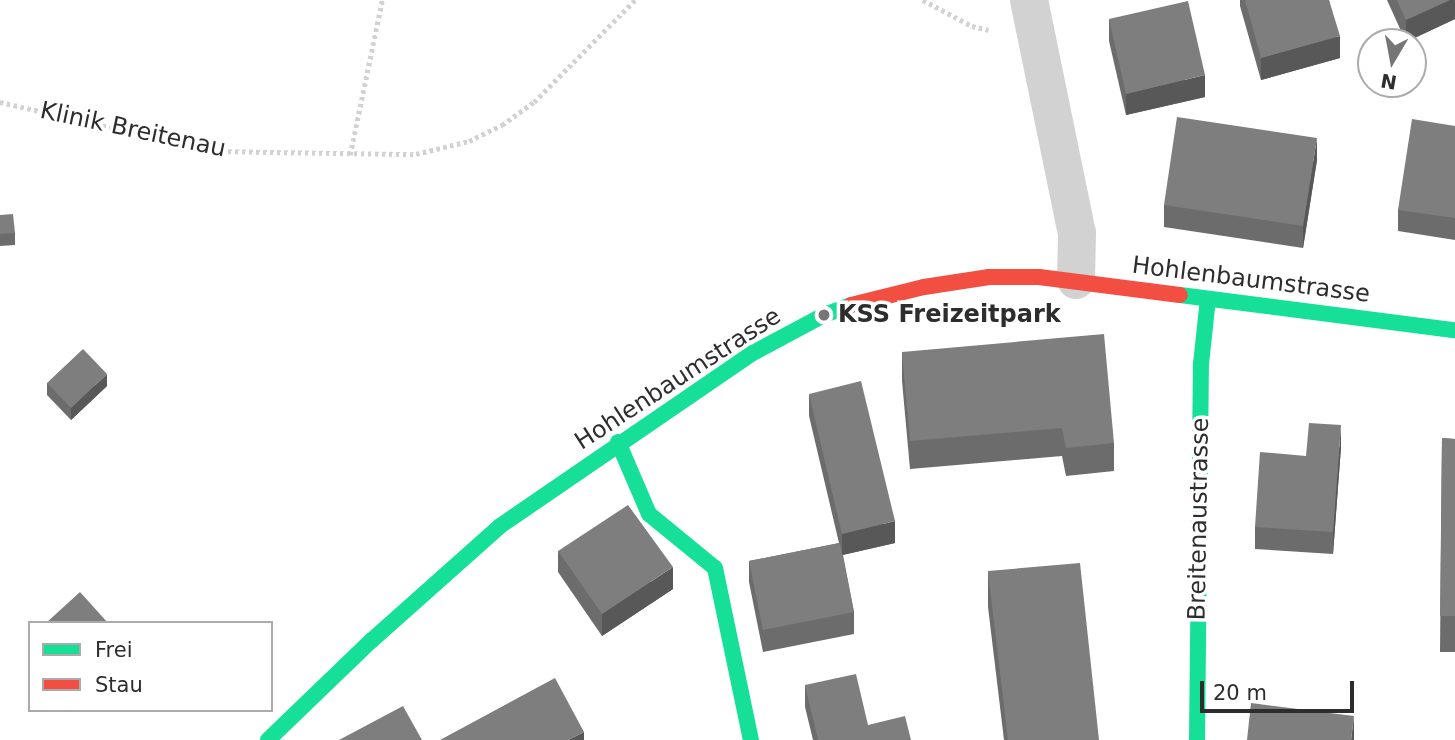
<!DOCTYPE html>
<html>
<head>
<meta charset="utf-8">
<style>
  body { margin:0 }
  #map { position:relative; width:1455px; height:740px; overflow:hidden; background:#fff; font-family:"DejaVu Sans",sans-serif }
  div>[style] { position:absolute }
  .path>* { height:4.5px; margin-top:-2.25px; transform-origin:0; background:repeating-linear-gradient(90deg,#d2d2d2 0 3.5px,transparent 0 7px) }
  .street>* { height:38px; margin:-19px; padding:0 19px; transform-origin:19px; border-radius:19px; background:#d2d2d2 }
  .fast>* { height:16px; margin:-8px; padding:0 8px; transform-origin:8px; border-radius:8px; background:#16e098 }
  .jam>* { height:16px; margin:-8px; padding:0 8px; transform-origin:8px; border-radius:8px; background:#f24e42 }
  .wall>* { inset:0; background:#6c6c6c }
  .shaded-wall>* { inset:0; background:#585858 }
  .building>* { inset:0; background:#7e7e7e }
  .dots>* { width:19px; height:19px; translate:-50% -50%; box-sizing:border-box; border:4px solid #fff; border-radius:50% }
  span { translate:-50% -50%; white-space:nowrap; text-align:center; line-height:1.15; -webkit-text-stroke:7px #fff; paint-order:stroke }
  .street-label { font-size:24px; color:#2d2d2d }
  .poi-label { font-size:24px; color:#2d2d2d; font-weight:700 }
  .left { translate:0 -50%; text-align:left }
  .legend { position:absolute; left:28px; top:621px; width:245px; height:91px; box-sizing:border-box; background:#fff; border:2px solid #ababab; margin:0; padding:9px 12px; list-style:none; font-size:21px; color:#2d2d2d }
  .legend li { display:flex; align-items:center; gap:14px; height:35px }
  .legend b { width:35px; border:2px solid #ababab }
  .north { position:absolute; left:1357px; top:28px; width:70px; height:70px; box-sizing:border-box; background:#fff; border:2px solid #ababab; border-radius:50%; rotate:190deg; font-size:19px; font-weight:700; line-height:28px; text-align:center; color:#2d2d2d }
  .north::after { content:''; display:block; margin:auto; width:24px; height:32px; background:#767676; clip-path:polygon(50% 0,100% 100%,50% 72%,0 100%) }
  .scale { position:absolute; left:1200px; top:681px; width:154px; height:32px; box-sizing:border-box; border:4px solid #2d2d2d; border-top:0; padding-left:9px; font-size:21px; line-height:24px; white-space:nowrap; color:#2d2d2d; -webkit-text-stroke:5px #fff; paint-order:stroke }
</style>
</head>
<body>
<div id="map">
  <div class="path">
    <i style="left:923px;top:0;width:55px;rotate:28deg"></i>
    <i style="left:972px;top:26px;width:17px;rotate:13deg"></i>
    <i style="left:0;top:102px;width:220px;rotate:12.9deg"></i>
    <i style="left:214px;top:151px;width:202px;rotate:0.9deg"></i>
    <i style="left:416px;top:154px;width:55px;rotate:-13.8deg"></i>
    <i style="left:469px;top:141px;width:37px;rotate:-26deg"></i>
    <i style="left:502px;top:125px;width:39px;rotate:-36deg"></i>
    <i style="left:534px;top:102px;width:144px;rotate:-45.3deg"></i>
    <i style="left:350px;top:155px;width:158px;rotate:-78.3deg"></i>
  </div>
  <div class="street">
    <i style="left:1029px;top:0;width:238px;rotate:78.4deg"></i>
    <i style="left:1077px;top:233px;width:47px;rotate:91.2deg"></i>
  </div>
  <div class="fast">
    <i style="left:1180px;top:295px;width:277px;rotate:7.3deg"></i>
    <i style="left:618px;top:442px;width:78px;rotate:66.7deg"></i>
    <i style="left:649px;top:514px;width:85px;rotate:39.3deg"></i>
    <i style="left:715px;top:568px;width:176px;rotate:78.2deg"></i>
    <i style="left:268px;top:740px;width:143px;rotate:-43.9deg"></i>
    <i style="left:371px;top:641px;width:173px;rotate:-41.7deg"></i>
    <i style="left:500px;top:526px;width:306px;rotate:-34.4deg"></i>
    <i style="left:753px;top:353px;width:81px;rotate:-28.2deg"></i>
    <i style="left:824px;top:315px;width:29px;rotate:-20deg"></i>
    <i style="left:1197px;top:740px;width:376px;rotate:-89.4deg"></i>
    <i style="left:1201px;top:364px;width:65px;rotate:-83.9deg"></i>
  </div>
  <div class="jam">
    <i style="left:851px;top:305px;width:75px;rotate:-13.9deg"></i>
    <i style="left:924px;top:287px;width:66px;rotate:-8.7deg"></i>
    <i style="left:989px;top:277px;width:50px"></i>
    <i style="left:1039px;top:277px;width:142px;rotate:7.3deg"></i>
  </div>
  <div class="wall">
    <i style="clip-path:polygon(1240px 0,1329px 0,1340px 58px,1261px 80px,1240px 6px)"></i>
    <i style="clip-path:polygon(1387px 0,1455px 0,1455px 19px,1406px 42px)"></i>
    <i style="clip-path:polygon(1109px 19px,1205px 97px,1126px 115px,1109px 41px)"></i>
    <i style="clip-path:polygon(1455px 126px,1455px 240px,1398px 231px,1398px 210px)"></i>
    <i style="clip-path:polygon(1317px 160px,1303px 248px,1164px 227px,1164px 205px)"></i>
    <i style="clip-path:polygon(0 215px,15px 233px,15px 245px,0 246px)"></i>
    <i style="clip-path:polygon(902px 352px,1114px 443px,1114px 471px,1066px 476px,1062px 456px,910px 469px,902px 381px)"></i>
    <i style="clip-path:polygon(47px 383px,107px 386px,71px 420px,47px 395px)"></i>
    <i style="clip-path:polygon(809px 394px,895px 543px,843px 555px,854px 612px,854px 634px,763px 652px,749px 582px,749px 561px,839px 543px,809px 416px)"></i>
    <i style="clip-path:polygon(1442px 438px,1455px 439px,1455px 652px,1440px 652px)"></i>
    <i style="clip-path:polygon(1341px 447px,1333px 554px,1255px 549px,1255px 527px,1306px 456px)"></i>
    <i style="clip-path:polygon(558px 551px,673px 589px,602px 636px,558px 572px)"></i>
    <i style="clip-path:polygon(988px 571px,1099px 740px,1004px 740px,988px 607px)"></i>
    <i style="clip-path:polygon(805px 685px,868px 725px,911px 740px,813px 740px,805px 707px)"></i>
  </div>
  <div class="shaded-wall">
    <i style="clip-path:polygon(1450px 0,1455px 0,1455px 19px,1406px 42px,1406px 20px)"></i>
    <i style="clip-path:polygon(1340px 36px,1340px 58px,1261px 80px,1261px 58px)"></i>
    <i style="clip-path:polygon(1205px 75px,1205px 97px,1126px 115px,1126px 94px)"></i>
    <i style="clip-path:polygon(1317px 138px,1317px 160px,1303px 248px,1303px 226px)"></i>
    <i style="clip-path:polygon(107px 374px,107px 386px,71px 420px,71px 408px)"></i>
    <i style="clip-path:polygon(1341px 425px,1341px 447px,1333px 554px,1333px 532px)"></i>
    <i style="clip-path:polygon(895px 521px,895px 543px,842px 555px,842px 534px)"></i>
    <i style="clip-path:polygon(673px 567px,673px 589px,602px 636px,602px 614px)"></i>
    <i style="clip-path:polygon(1354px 716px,1354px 740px,1351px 740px)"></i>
    <i style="clip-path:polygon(584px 732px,584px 740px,568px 740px)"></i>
  </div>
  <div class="building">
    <i style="clip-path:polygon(1245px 0,1329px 0,1340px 36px,1261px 58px)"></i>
    <i style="clip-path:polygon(1397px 0,1450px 0,1406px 20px)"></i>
    <i style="clip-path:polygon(1188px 1px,1205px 75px,1126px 94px,1109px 19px)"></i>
    <i style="clip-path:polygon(1177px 117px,1317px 138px,1303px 226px,1164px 205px)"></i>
    <i style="clip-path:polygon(1412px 119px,1455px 126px,1455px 218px,1398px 210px)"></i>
    <i style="clip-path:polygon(13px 214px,15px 233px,0 234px,0 215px)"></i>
    <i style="clip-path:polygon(1104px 334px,1114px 443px,1066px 448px,1062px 428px,910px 441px,902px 352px)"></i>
    <i style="clip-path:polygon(83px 349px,107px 374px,71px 408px,47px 383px)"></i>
    <i style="clip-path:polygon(861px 381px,895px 521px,842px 534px,809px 394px)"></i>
    <i style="clip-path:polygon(1309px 423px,1341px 425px,1333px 532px,1255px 527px,1260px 452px,1306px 456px)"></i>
    <i style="clip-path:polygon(1442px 438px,1455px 439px,1455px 616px,1440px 616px)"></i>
    <i style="clip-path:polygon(628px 505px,673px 567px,602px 614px,558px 551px)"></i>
    <i style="clip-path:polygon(840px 543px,854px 612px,763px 630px,749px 561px)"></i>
    <i style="clip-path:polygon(1080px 563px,1099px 740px,1008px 740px,988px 571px)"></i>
    <i style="clip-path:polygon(80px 592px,108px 623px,46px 623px)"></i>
    <i style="clip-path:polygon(856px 674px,868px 725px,905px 716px,911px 740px,818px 740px,805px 685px)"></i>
    <i style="clip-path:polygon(555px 678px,584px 732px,568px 740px,440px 740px)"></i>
    <i style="clip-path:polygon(1251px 703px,1354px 716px,1351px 740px,1247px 740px)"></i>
    <i style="clip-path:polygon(403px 706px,422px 740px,339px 740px)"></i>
  </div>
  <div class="dots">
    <i style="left:824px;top:315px;background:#767676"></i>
  </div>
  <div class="street-label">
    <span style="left:133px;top:130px;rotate:12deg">Klinik Breitenau</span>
    <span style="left:1251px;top:280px;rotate:7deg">Hohlenbaumstrasse</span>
    <span style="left:678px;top:379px;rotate:-33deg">Hohlenbaumstrasse</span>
    <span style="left:1199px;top:519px;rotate:-89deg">Breitenaustrasse</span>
  </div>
  <div class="poi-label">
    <span class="left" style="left:838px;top:315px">KSS Freizeitpark</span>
  </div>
  <ul class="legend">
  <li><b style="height:9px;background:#16e098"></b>Frei</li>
  <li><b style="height:9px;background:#f24e42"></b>Stau</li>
  </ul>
  <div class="north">N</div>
  <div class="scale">20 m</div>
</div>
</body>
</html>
